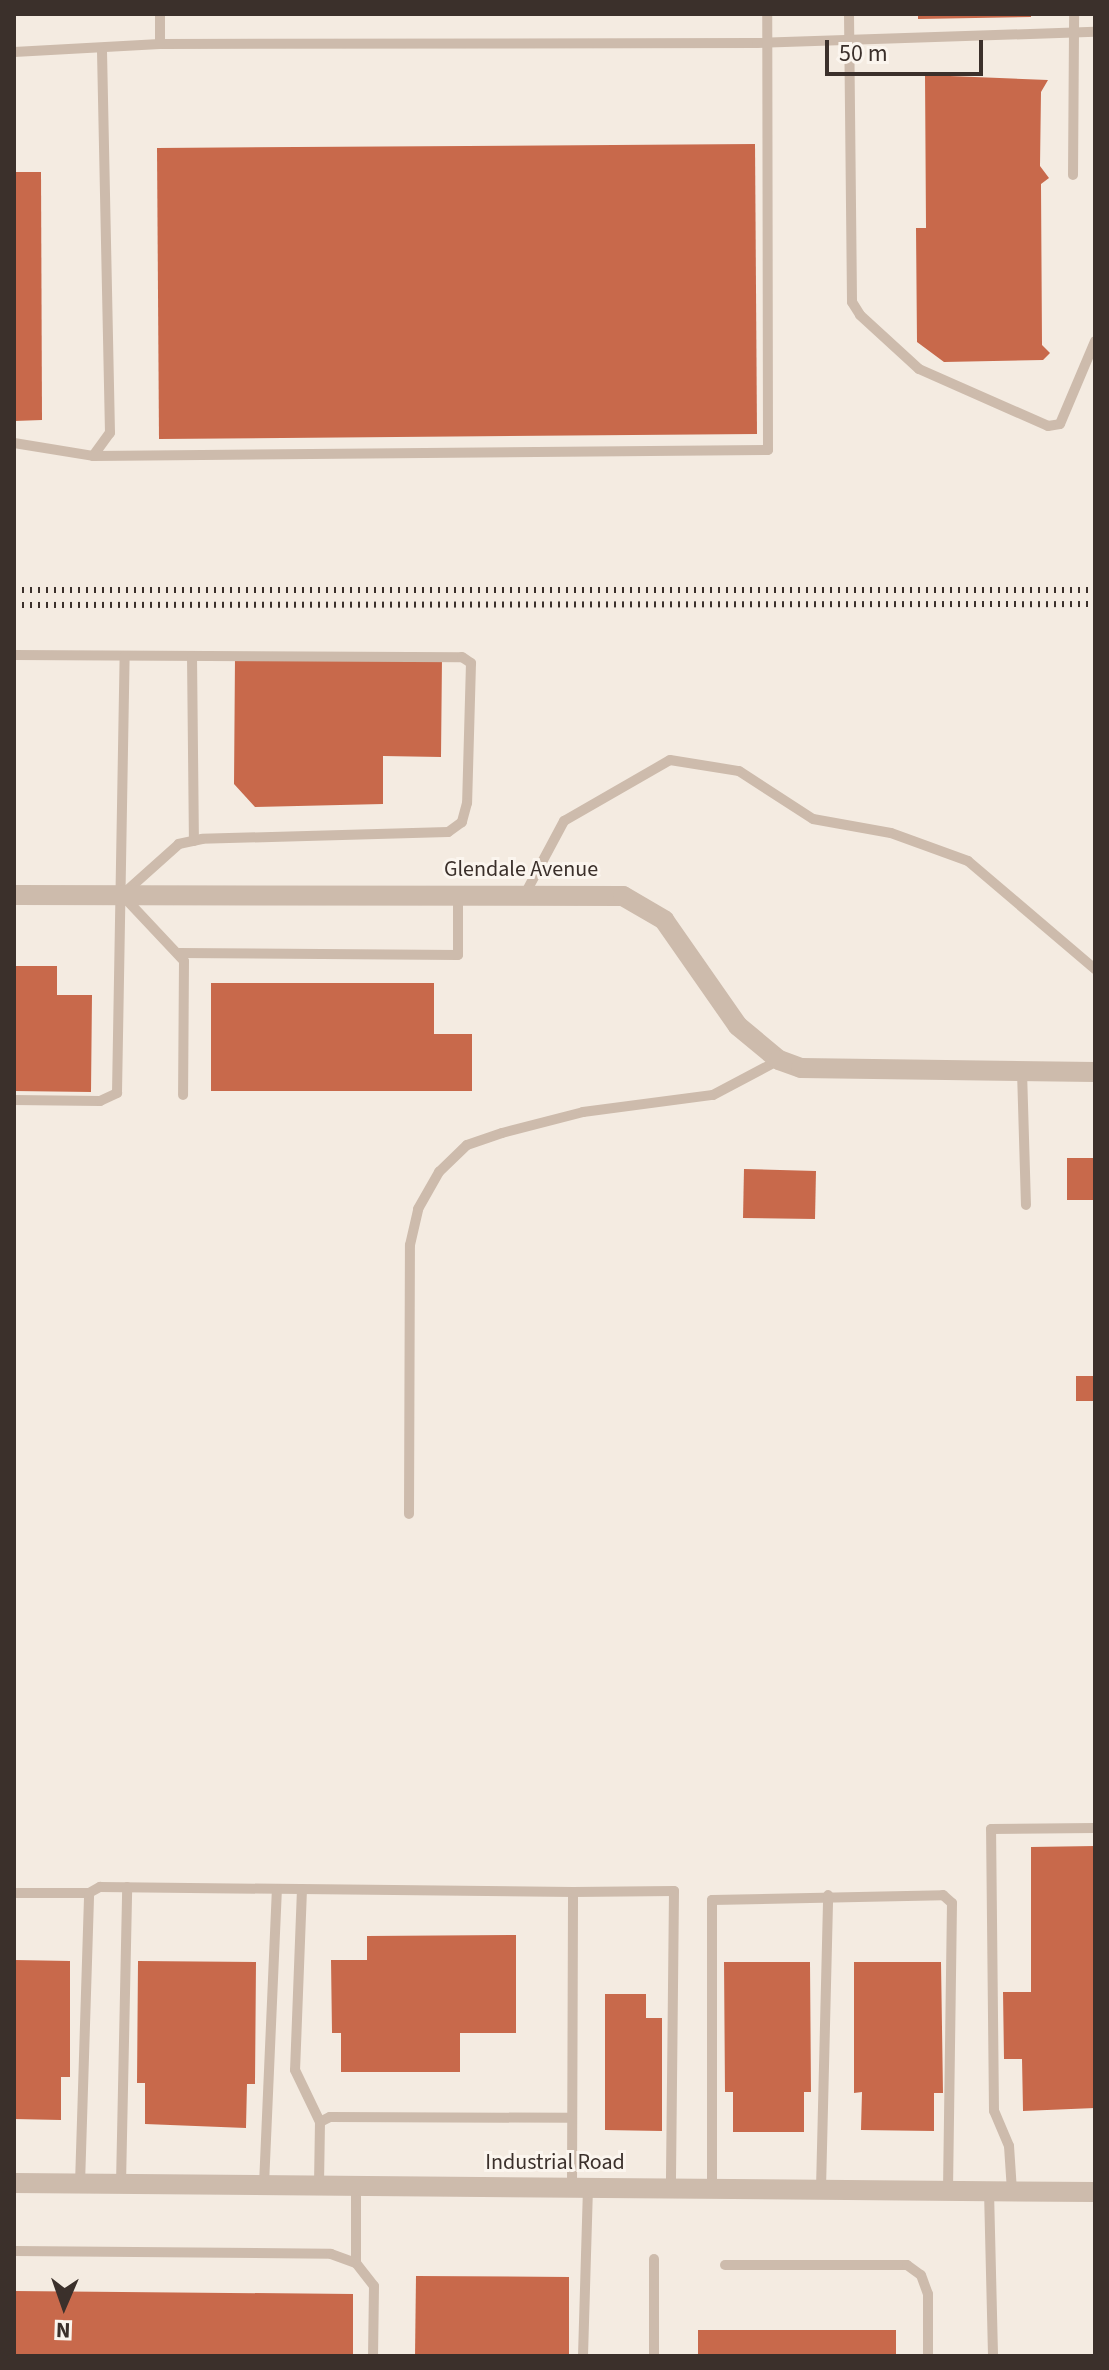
<!DOCTYPE html>
<html>
<head>
<meta charset="utf-8">
<style>
  body { margin:0 }
  #map { position:relative; width:1109px; height:2370px; overflow:hidden; background:#f4ebe1; font-family:"Source Sans 3",sans-serif }
  div>[style] { position:absolute }
  .building>* { inset:0; background:#c8694b }
  .service>* { height:10px; margin:-5px; padding:0 5px; transform-origin:5px; border-radius:5px; background:#cdbbac }
  .minor>* { height:20px; margin:-10px; padding:0 10px; transform-origin:10px; border-radius:10px; background:#cdbbac }
  .rail>* { height:6px; margin-top:-3px; transform-origin:0; background:repeating-linear-gradient(90deg,#3b302b 0 2px,transparent 0 8px) }
  span { translate:-50% -50%; white-space:nowrap; text-align:center; line-height:1.15; -webkit-text-stroke:6px #fbf5ee; paint-order:stroke }
  .street-label { font-size:22px; color:#3b302b }
  .frame { position:absolute; inset:0; border:16px solid #3b302b; pointer-events:none }
  .north { position:absolute; left:24px; top:2266px; width:80px; height:80px; -webkit-text-stroke:6px #fbf5ee; paint-order:stroke; rotate:182deg; font-size:22px; font-weight:700; line-height:32px; text-align:center; color:#3b302b }
  .north::after { content:''; display:block; margin:auto; width:28px; height:36px; background:#3b302b; clip-path:polygon(50% 0,100% 100%,50% 72%,0 100%) }
  .scale { position:absolute; left:825px; top:40px; width:158px; height:36px; box-sizing:border-box; border:4px solid #3b302b; border-top:0; padding-left:10px; font-size:24px; line-height:28px; white-space:nowrap; color:#3b302b; -webkit-text-stroke:6px #fbf5ee; paint-order:stroke }
</style>
</head>
<body>
<div id="map">
  <div class="building">
    <i style="clip-path:polygon(918px 14px,1031px 14px,1031px 17px,918px 19px)"></i>
    <i style="clip-path:polygon(925px 75px,1048px 80px,1041px 92px,1040px 166px,1049px 178px,1041px 184px,1042px 345px,1050px 353px,1043px 360px,944px 362px,917px 342px,916px 228px,926px 228px)"></i>
    <i style="clip-path:polygon(755px 144px,757px 434px,159px 439px,157px 148px)"></i>
    <i style="clip-path:polygon(14px 172px,41px 172px,42px 420px,14px 421px)"></i>
    <i style="clip-path:polygon(235px 657px,442px 658px,441px 757px,383px 756px,383px 804px,255px 807px,234px 784px)"></i>
    <i style="clip-path:polygon(14px 966px,57px 966px,57px 995px,92px 995px,91px 1092px,14px 1091px)"></i>
    <i style="clip-path:polygon(211px 983px,434px 983px,434px 1034px,472px 1034px,472px 1091px,211px 1091px)"></i>
    <i style="clip-path:polygon(1067px 1158px,1095px 1158px,1095px 1200px,1067px 1200px)"></i>
    <i style="clip-path:polygon(744px 1169px,816px 1171px,815px 1219px,743px 1218px)"></i>
    <i style="clip-path:polygon(1076px 1376px,1095px 1376px,1095px 1401px,1076px 1401px)"></i>
    <i style="clip-path:polygon(1095px 1846px,1095px 2108px,1023px 2111px,1022px 2059px,1004px 2059px,1003px 1992px,1031px 1992px,1031px 1847px)"></i>
    <i style="clip-path:polygon(516px 1935px,516px 2033px,460px 2033px,460px 2072px,341px 2072px,341px 2033px,332px 2033px,331px 1960px,367px 1960px,367px 1936px)"></i>
    <i style="clip-path:polygon(14px 1960px,70px 1961px,70px 2077px,61px 2077px,61px 2120px,14px 2119px)"></i>
    <i style="clip-path:polygon(138px 1961px,256px 1962px,255px 2084px,247px 2084px,246px 2128px,145px 2124px,145px 2083px,137px 2083px)"></i>
    <i style="clip-path:polygon(724px 1962px,810px 1962px,811px 2092px,804px 2092px,804px 2132px,733px 2132px,733px 2092px,725px 2092px)"></i>
    <i style="clip-path:polygon(854px 1962px,941px 1962px,943px 2093px,934px 2093px,934px 2131px,861px 2130px,862px 2092px,854px 2093px)"></i>
    <i style="clip-path:polygon(605px 1994px,646px 1994px,646px 2018px,662px 2018px,662px 2131px,605px 2130px)"></i>
    <i style="clip-path:polygon(416px 2276px,569px 2277px,569px 2356px,415px 2356px)"></i>
    <i style="clip-path:polygon(14px 2291px,353px 2294px,353px 2356px,14px 2356px)"></i>
    <i style="clip-path:polygon(698px 2330px,896px 2330px,896px 2356px,698px 2356px)"></i>
  </div>
  <div class="service">
    <i style="left:849px;top:14px;width:288px;rotate:89.4deg"></i>
    <i style="left:852px;top:302px;width:15px;rotate:58deg"></i>
    <i style="left:860px;top:315px;width:80px;rotate:42.5deg"></i>
    <i style="left:919px;top:369px;width:141px;rotate:23.8deg"></i>
    <i style="left:1048px;top:426px;width:12px;rotate:-9deg"></i>
    <i style="left:1060px;top:424px;width:90px;rotate:-67.1deg"></i>
    <i style="left:160px;top:44px;width:597px;rotate:-0.1deg"></i>
    <i style="left:757px;top:43px;width:338px;rotate:-1.9deg"></i>
    <i style="left:14px;top:52px;width:146px;rotate:-3.1deg"></i>
    <i style="left:160px;top:44px;width:30px;rotate:-90deg"></i>
    <i style="left:1073px;top:175px;width:161px;rotate:-89.6deg"></i>
    <i style="left:14px;top:443px;width:80px;rotate:9.3deg"></i>
    <i style="left:93px;top:456px;width:29px;rotate:-54deg"></i>
    <i style="left:110px;top:433px;width:381px;rotate:-91.2deg"></i>
    <i style="left:93px;top:456px;width:675px;rotate:-0.51deg"></i>
    <i style="left:768px;top:450px;width:436px;rotate:-90.1deg"></i>
    <i style="left:14px;top:655px;width:448px;rotate:0.3deg"></i>
    <i style="left:462px;top:657px;width:11px;rotate:34deg"></i>
    <i style="left:471px;top:663px;width:140px;rotate:91.6deg"></i>
    <i style="left:467px;top:803px;width:20px;rotate:105deg"></i>
    <i style="left:462px;top:822px;width:17px;rotate:144deg"></i>
    <i style="left:448px;top:832px;width:246px;rotate:178.4deg"></i>
    <i style="left:202px;top:839px;width:24px;rotate:168deg"></i>
    <i style="left:179px;top:844px;width:75px;rotate:138.2deg"></i>
    <i style="left:192px;top:656px;width:185px;rotate:89.4deg"></i>
    <i style="left:525px;top:894px;width:83px;rotate:-61.9deg"></i>
    <i style="left:564px;top:821px;width:122px;rotate:-29.9deg"></i>
    <i style="left:670px;top:760px;width:70px;rotate:9.1deg"></i>
    <i style="left:739px;top:771px;width:88px;rotate:33deg"></i>
    <i style="left:813px;top:819px;width:79px;rotate:10.2deg"></i>
    <i style="left:891px;top:833px;width:82px;rotate:20deg"></i>
    <i style="left:968px;top:861px;width:167px;rotate:40.4deg"></i>
    <i style="left:123px;top:896px;width:89px;rotate:46.8deg"></i>
    <i style="left:184px;top:961px;width:134px;rotate:90.4deg"></i>
    <i style="left:179px;top:953px;width:279px;rotate:0.4deg"></i>
    <i style="left:458px;top:955px;width:59px;rotate:-90deg"></i>
    <i style="left:1022px;top:1071px;width:134px;rotate:88.3deg"></i>
    <i style="left:14px;top:1100px;width:86px;rotate:0.7deg"></i>
    <i style="left:100px;top:1101px;width:19px;rotate:-25deg"></i>
    <i style="left:117px;top:1093px;width:437px;rotate:-89deg"></i>
    <i style="left:409px;top:1514px;width:269px;rotate:-89.8deg"></i>
    <i style="left:410px;top:1245px;width:37px;rotate:-77deg"></i>
    <i style="left:418px;top:1209px;width:43px;rotate:-60.4deg"></i>
    <i style="left:439px;top:1172px;width:39px;rotate:-44deg"></i>
    <i style="left:467px;top:1145px;width:37px;rotate:-19deg"></i>
    <i style="left:502px;top:1133px;width:84px;rotate:-14.5deg"></i>
    <i style="left:583px;top:1112px;width:131px;rotate:-7.5deg"></i>
    <i style="left:713px;top:1095px;width:75px;rotate:-27.9deg"></i>
    <i style="left:302px;top:1889px;width:181px;rotate:92.2deg"></i>
    <i style="left:295px;top:2070px;width:58px;rotate:64.3deg"></i>
    <i style="left:14px;top:1893px;width:75px"></i>
    <i style="left:80px;top:2184px;width:291px;rotate:-88.2deg"></i>
    <i style="left:89px;top:1893px;width:13px;rotate:-29deg"></i>
    <i style="left:100px;top:1887px;width:473px;rotate:0.6deg"></i>
    <i style="left:121px;top:2184px;width:297px;rotate:-88.8deg"></i>
    <i style="left:264px;top:2185px;width:296px;rotate:-87.5deg"></i>
    <i style="left:319px;top:2185px;width:63px;rotate:-89.1deg"></i>
    <i style="left:320px;top:2122px;width:11px;rotate:-27deg"></i>
    <i style="left:330px;top:2117px;width:242px;rotate:0.2deg"></i>
    <i style="left:572px;top:2187px;width:295px;rotate:-89.8deg"></i>
    <i style="left:573px;top:1892px;width:101px;rotate:-0.6deg"></i>
    <i style="left:674px;top:1891px;width:297px;rotate:90.6deg"></i>
    <i style="left:712px;top:2188px;width:288px;rotate:-90deg"></i>
    <i style="left:712px;top:1900px;width:231px;rotate:-1.2deg"></i>
    <i style="left:943px;top:1895px;width:12px;rotate:42deg"></i>
    <i style="left:952px;top:1903px;width:288px;rotate:90.8deg"></i>
    <i style="left:821px;top:2189px;width:294px;rotate:-88.6deg"></i>
    <i style="left:989px;top:2191px;width:165px;rotate:88.6deg"></i>
    <i style="left:1012px;top:2191px;width:45px;rotate:-93.8deg"></i>
    <i style="left:1009px;top:2146px;width:38px;rotate:-113deg"></i>
    <i style="left:994px;top:2111px;width:282px;rotate:-90.6deg"></i>
    <i style="left:991px;top:1829px;width:104px;rotate:-0.6deg"></i>
    <i style="left:14px;top:2251px;width:317px;rotate:0.5deg"></i>
    <i style="left:331px;top:2254px;width:27px;rotate:20deg"></i>
    <i style="left:356px;top:2263px;width:29px;rotate:52deg"></i>
    <i style="left:374px;top:2286px;width:70px;rotate:90.8deg"></i>
    <i style="left:356px;top:2263px;width:78px;rotate:-90deg"></i>
    <i style="left:725px;top:2265px;width:182px"></i>
    <i style="left:907px;top:2265px;width:17px;rotate:36deg"></i>
    <i style="left:921px;top:2275px;width:20px;rotate:70deg"></i>
    <i style="left:928px;top:2294px;width:62px;rotate:90deg"></i>
    <i style="left:583px;top:2356px;width:169px;rotate:-88.3deg"></i>
    <i style="left:654px;top:2356px;width:97px;rotate:-90deg"></i>
  </div>
  <div class="minor">
    <i style="left:14px;top:895px;width:609px;rotate:0.09deg"></i>
    <i style="left:623px;top:896px;width:48px;rotate:30.3deg"></i>
    <i style="left:664px;top:920px;width:129px;rotate:55.1deg"></i>
    <i style="left:738px;top:1026px;width:53px;rotate:39.7deg"></i>
    <i style="left:779px;top:1060px;width:23px;rotate:20deg"></i>
    <i style="left:801px;top:1068px;width:294px;rotate:0.8deg"></i>
    <i style="left:14px;top:2183px;width:1081px;rotate:0.48deg"></i>
  </div>
  <div class="rail">
    <i style="left:14px;top:590px;width:1081px"></i>
    <i style="left:14px;top:605px;width:1081px;rotate:-0.05deg"></i>
  </div>
  <div class="street-label">
    <span style="left:521px;top:870px">Glendale Avenue</span>
    <span style="left:555px;top:2163px">Industrial Road</span>
  </div>
  <div class="frame"></div>
  <div class="north">N</div>
  <div class="scale">50 m</div>
</div>
</body>
</html>
